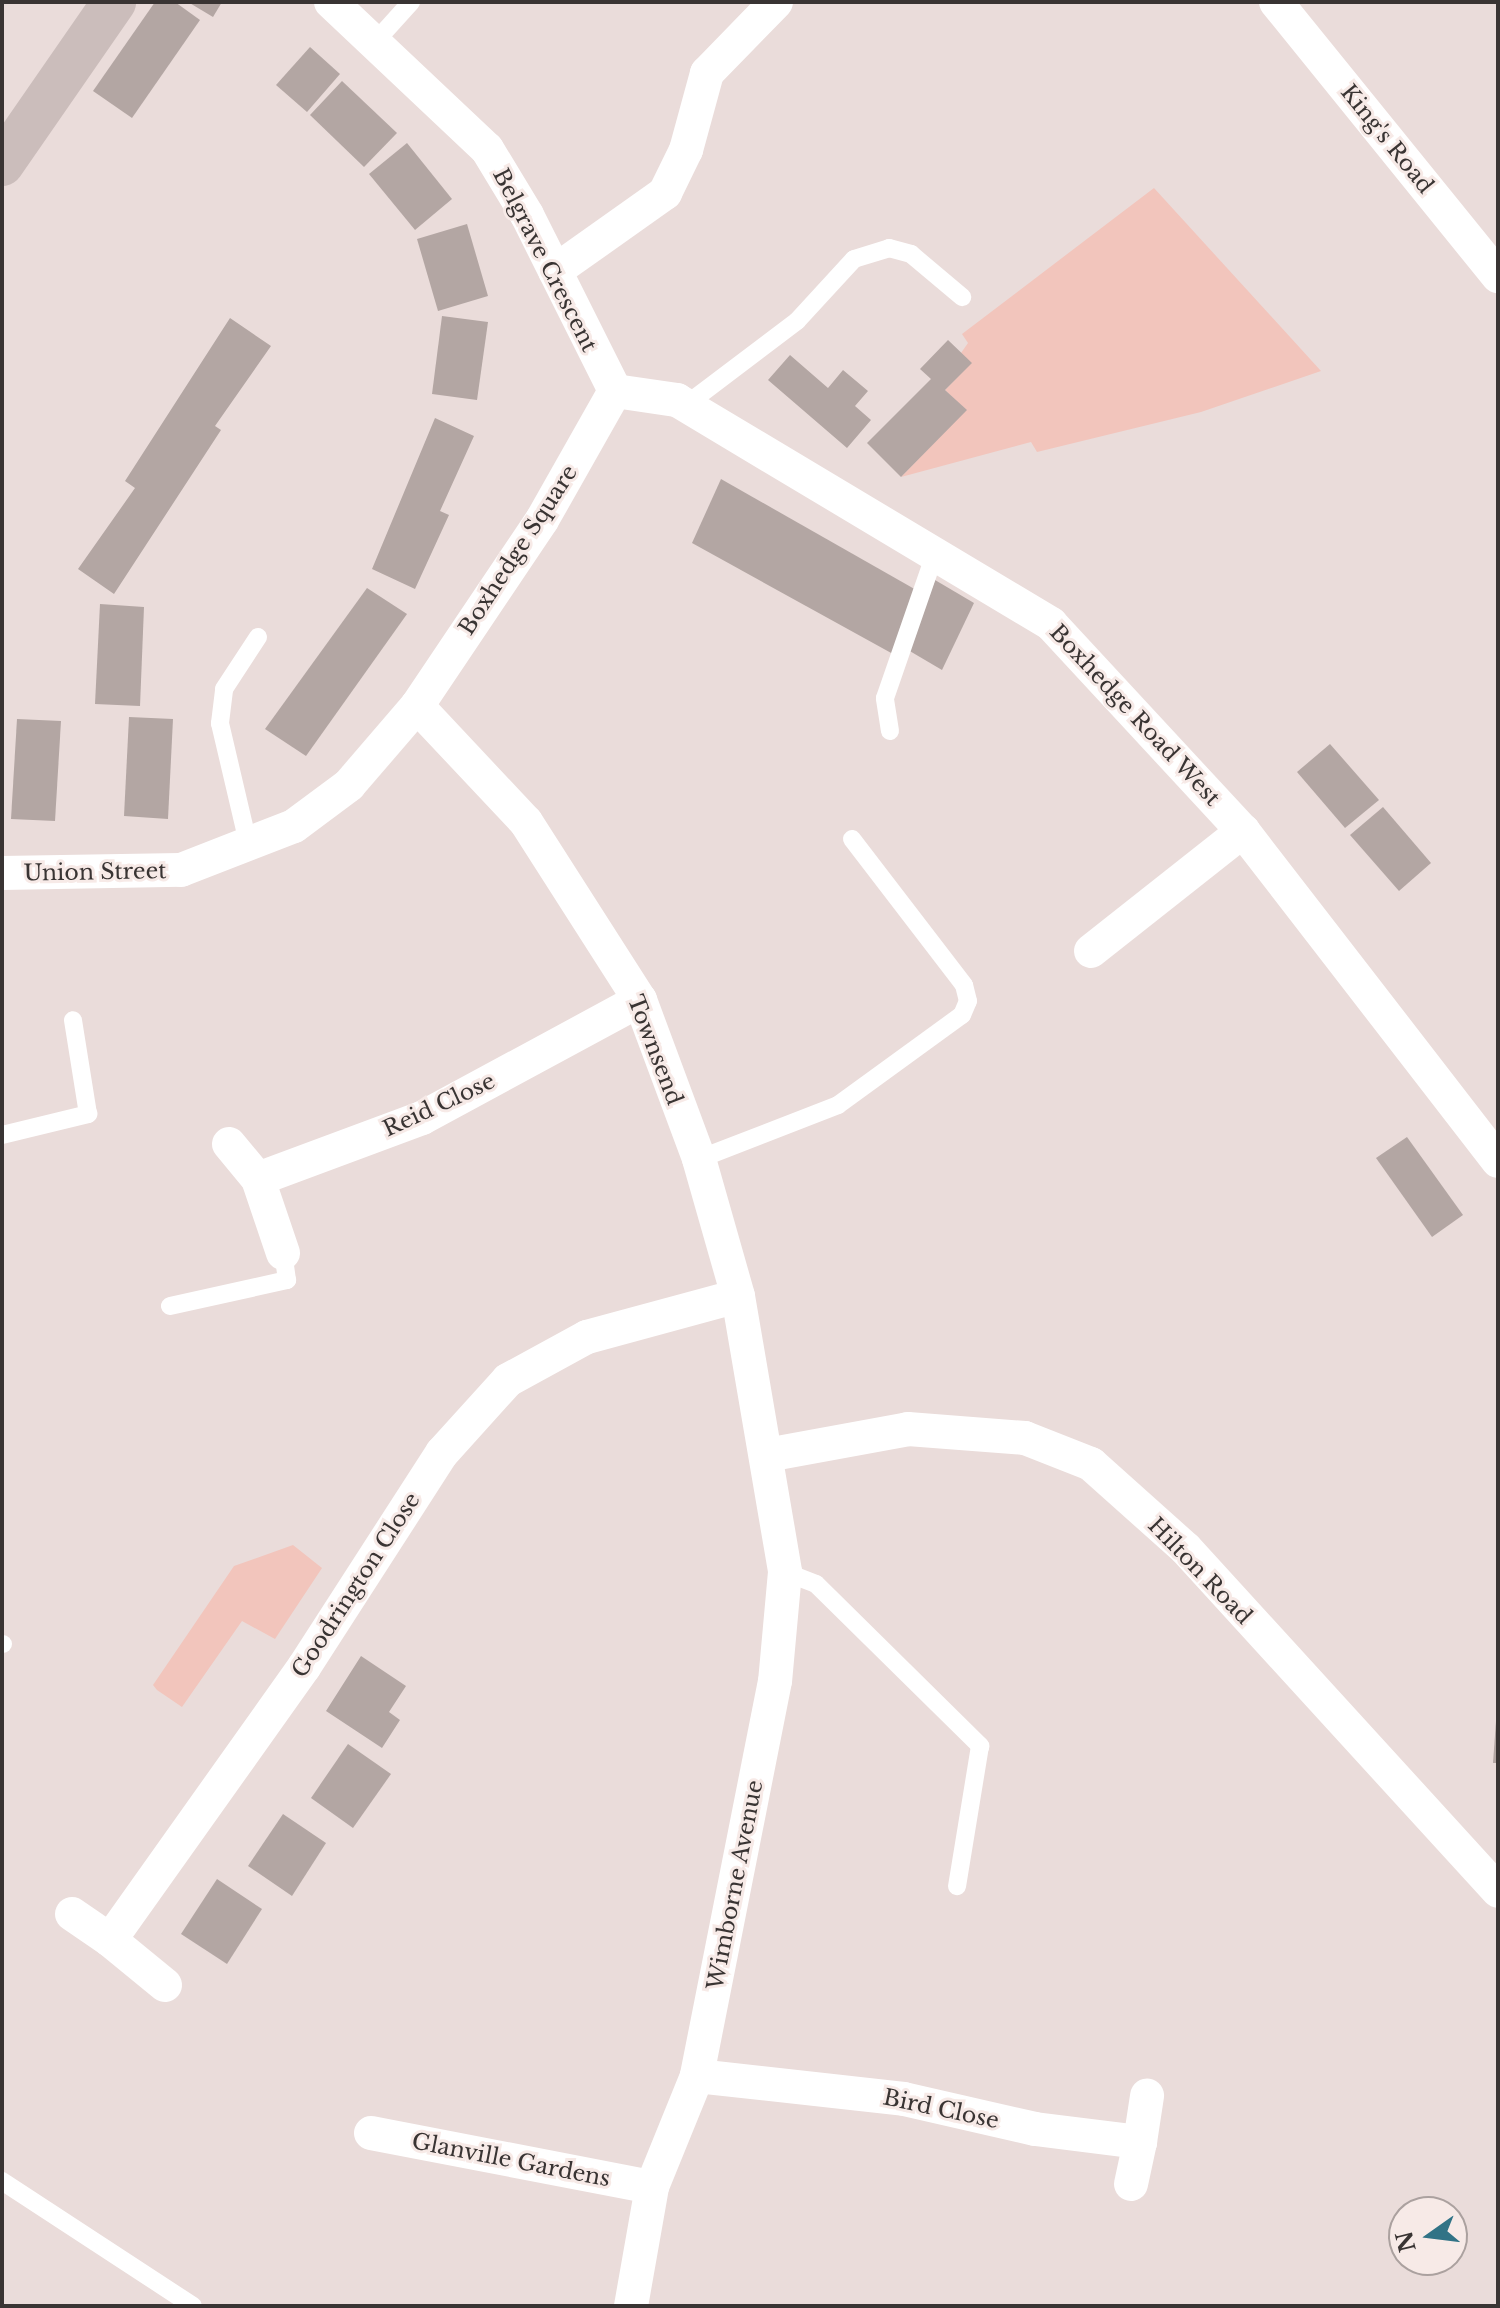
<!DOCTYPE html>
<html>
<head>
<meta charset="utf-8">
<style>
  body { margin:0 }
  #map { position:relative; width:1500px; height:2308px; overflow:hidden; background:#eadcda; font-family:"Libre Baskerville",serif }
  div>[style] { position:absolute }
  .green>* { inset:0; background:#f2c5bc }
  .building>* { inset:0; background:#b3a6a3 }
  .service>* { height:18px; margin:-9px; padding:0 9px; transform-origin:9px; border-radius:9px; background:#fff }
  .minor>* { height:34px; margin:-17px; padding:0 17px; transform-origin:17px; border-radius:17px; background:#fff }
  .secondary>* { height:44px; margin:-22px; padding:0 22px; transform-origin:22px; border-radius:22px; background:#cbbdbb }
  span { translate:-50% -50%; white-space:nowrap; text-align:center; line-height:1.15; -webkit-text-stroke:6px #f7eae7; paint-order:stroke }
  .street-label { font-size:22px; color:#393433 }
  .frame { position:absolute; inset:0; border:4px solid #393433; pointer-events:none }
  .north { position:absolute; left:1388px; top:2196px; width:80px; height:80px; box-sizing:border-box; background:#f7eae7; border:2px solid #aba19f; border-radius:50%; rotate:256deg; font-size:22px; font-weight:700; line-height:32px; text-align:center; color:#393433 }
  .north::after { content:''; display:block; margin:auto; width:28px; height:36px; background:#317386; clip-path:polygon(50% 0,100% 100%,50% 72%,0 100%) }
</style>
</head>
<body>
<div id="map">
  <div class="green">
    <i style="clip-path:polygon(1154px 188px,1321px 371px,1201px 412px,1037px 452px,1031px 442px,901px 477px,966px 410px,945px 390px,971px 363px,961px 353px,968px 343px,962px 334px)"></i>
    <i style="clip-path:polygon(293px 1545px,322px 1568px,275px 1639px,242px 1621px,182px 1707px,157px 1690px,153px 1685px,234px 1566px)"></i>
  </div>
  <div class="building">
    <i style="clip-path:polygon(155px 2px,175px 2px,200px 20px,132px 118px,93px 91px)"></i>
    <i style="clip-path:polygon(188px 2px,222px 2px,213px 17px)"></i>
    <i style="clip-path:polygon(310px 47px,340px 74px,307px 112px,276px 85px)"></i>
    <i style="clip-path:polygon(342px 81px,397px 133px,364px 167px,310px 115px)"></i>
    <i style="clip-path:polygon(407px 143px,452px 199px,415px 230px,369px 174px)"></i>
    <i style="clip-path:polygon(467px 224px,488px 296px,438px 311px,417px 239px)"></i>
    <i style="clip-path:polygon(442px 316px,488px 322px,477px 400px,432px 394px)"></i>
    <i style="clip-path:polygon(230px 318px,271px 346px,215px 426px,221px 430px,114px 594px,78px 569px,135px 488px,125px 481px)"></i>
    <i style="clip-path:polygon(948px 340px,972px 363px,945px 390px,967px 410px,901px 477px,867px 443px,931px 379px,920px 369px)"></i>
    <i style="clip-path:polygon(790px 355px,828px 388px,843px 370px,868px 391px,855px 406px,871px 420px,847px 448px,768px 380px)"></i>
    <i style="clip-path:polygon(435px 418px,474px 436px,440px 511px,449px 515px,415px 589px,372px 569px)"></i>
    <i style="clip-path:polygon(721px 479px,918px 591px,893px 654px,692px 543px)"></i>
    <i style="clip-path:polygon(935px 580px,974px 603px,942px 670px,908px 650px)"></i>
    <i style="clip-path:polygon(367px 588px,407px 614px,306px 756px,265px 729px)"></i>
    <i style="clip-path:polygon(100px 604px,144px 607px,140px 706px,95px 704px)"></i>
    <i style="clip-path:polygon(129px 717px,173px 719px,168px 819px,124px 816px)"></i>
    <i style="clip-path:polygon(17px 719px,61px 721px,55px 821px,11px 819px)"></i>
    <i style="clip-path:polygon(1330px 744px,1379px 800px,1345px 828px,1297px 772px)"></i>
    <i style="clip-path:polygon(1383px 807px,1431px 863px,1399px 891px,1350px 835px)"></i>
    <i style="clip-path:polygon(1407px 1137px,1463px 1215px,1432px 1237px,1376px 1158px)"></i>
    <i style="clip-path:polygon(361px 1656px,406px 1686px,389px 1712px,400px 1720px,382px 1748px,326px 1711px)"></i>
    <i style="clip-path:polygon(1496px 1721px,1498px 1721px,1498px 1763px,1493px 1763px)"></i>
    <i style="clip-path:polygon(348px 1744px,391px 1774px,353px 1828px,311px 1798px)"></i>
    <i style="clip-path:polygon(283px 1814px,326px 1843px,292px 1896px,248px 1866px)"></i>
    <i style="clip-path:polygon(217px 1879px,262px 1909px,227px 1964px,181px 1934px)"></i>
  </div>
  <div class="service">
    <i style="left:375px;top:42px;width:54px;rotate:-48deg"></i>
    <i style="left:686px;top:405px;width:139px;rotate:-37.1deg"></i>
    <i style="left:797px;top:321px;width:84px;rotate:-47.4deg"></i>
    <i style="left:854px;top:259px;width:37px;rotate:-17deg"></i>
    <i style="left:889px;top:248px;width:23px;rotate:15deg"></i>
    <i style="left:911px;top:254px;width:67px;rotate:40.1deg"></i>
    <i style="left:890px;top:731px;width:33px;rotate:-99deg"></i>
    <i style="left:885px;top:698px;width:156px;rotate:-70.9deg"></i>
    <i style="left:249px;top:847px;width:127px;rotate:-103.2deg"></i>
    <i style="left:220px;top:723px;width:34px;rotate:-83deg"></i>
    <i style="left:224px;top:689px;width:62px;rotate:-56.8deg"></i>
    <i style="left:2px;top:1135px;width:89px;rotate:-13.7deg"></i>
    <i style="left:88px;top:1114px;width:95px;rotate:-99.1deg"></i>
    <i style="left:699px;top:1159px;width:149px;rotate:-21.2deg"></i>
    <i style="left:838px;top:1105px;width:153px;rotate:-36deg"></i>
    <i style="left:962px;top:1015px;width:15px;rotate:-67deg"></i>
    <i style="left:968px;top:1001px;width:16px;rotate:-104deg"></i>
    <i style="left:964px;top:985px;width:184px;rotate:-127.5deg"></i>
    <i style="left:170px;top:1306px;width:120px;rotate:-12.5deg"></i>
    <i style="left:287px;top:1280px;width:27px;rotate:-98deg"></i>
    <i style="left:785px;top:1572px;width:33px;rotate:21deg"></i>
    <i style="left:816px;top:1584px;width:231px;rotate:44.6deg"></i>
    <i style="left:980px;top:1746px;width:142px;rotate:99.3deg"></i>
    <i style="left:2px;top:1644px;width:1px"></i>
    <i style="left:2px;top:2181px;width:228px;rotate:33.2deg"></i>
  </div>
  <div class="minor">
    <i style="left:331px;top:2px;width:214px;rotate:43.3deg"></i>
    <i style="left:487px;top:149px;width:77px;rotate:58.8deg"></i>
    <i style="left:527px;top:215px;width:197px;rotate:63.4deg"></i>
    <i style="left:1276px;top:2px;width:353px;rotate:51deg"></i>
    <i style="left:555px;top:271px;width:135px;rotate:-35.3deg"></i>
    <i style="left:665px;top:193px;width:48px;rotate:-64deg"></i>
    <i style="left:686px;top:150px;width:80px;rotate:-74.7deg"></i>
    <i style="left:707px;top:73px;width:99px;rotate:-45.8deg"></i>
    <i style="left:615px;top:391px;width:63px;rotate:8.3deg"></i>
    <i style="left:677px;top:400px;width:436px;rotate:30.9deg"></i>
    <i style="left:1051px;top:624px;width:282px;rotate:47.2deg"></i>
    <i style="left:1243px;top:831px;width:417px;rotate:52.3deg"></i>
    <i style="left:417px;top:706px;width:159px;rotate:46.8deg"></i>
    <i style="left:526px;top:822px;width:211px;rotate:57.4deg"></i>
    <i style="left:640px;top:1000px;width:170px;rotate:69.6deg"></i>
    <i style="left:699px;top:1159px;width:142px;rotate:74.1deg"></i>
    <i style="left:738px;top:1296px;width:280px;rotate:80.3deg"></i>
    <i style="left:785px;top:1572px;width:109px;rotate:95.2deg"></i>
    <i style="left:775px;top:1681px;width:403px;rotate:101.2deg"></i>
    <i style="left:697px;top:2076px;width:120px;rotate:112.1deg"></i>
    <i style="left:652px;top:2187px;width:121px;rotate:100deg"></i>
    <i style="left:2px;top:873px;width:179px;rotate:-1deg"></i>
    <i style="left:181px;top:870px;width:121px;rotate:-21.3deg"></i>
    <i style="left:294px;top:826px;width:69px;rotate:-36.7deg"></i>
    <i style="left:349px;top:785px;width:104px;rotate:-49.3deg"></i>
    <i style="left:417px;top:706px;width:224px;rotate:-56.1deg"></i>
    <i style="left:542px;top:520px;width:148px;rotate:-60.5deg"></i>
    <i style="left:1091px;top:951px;width:194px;rotate:-38.3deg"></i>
    <i style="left:229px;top:1144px;width:45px;rotate:50.4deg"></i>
    <i style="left:283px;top:1253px;width:78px;rotate:-108.7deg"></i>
    <i style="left:258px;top:1179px;width:175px;rotate:-20.4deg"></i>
    <i style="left:422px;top:1118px;width:248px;rotate:-28.4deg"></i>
    <i style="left:767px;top:1455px;width:143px;rotate:-10.4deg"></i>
    <i style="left:908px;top:1429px;width:117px;rotate:4.4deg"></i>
    <i style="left:1025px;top:1438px;width:71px;rotate:21.5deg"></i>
    <i style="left:1091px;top:1464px;width:127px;rotate:41.8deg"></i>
    <i style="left:1186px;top:1549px;width:463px;rotate:47.6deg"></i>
    <i style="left:72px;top:1914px;width:46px;rotate:34.4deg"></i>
    <i style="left:165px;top:1985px;width:71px;rotate:-140.7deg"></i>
    <i style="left:110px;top:1940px;width:335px;rotate:-54.6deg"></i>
    <i style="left:304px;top:1667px;width:255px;rotate:-57.2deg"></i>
    <i style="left:442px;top:1453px;width:98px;rotate:-47.9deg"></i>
    <i style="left:508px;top:1380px;width:90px;rotate:-28.6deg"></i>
    <i style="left:587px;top:1337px;width:156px;rotate:-15.2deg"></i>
    <i style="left:697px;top:2076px;width:208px;rotate:6.3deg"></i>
    <i style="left:904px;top:2099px;width:134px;rotate:12.9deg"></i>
    <i style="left:1035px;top:2129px;width:106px;rotate:7.1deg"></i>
    <i style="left:1140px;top:2142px;width:47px;rotate:-81.3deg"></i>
    <i style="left:371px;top:2133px;width:286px;rotate:10.9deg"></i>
    <i style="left:1131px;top:2184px;width:43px;rotate:-77.9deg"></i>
  </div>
  <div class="secondary">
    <i style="left:2px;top:164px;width:197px;rotate:-55.3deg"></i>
  </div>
  <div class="street-label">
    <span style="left:1387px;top:139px;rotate:51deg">King's Road</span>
    <span style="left:545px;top:260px;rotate:63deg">Belgrave Crescent</span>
    <span style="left:518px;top:550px;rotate:-57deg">Boxhedge Square</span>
    <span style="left:1135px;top:715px;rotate:47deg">Boxhedge Road West</span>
    <span style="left:95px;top:872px;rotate:-1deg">Union Street</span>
    <span style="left:655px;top:1050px;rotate:69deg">Townsend</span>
    <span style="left:439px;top:1105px;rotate:-25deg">Reid Close</span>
    <span style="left:1200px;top:1571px;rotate:46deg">Hilton Road</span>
    <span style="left:356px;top:1585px;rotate:-57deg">Goodrington Close</span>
    <span style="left:735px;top:1885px;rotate:-79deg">Wimborne Avenue</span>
    <span style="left:941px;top:2109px;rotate:12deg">Bird Close</span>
    <span style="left:511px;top:2160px;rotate:11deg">Glanville Gardens</span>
  </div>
  <div class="frame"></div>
  <div class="north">N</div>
</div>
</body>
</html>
